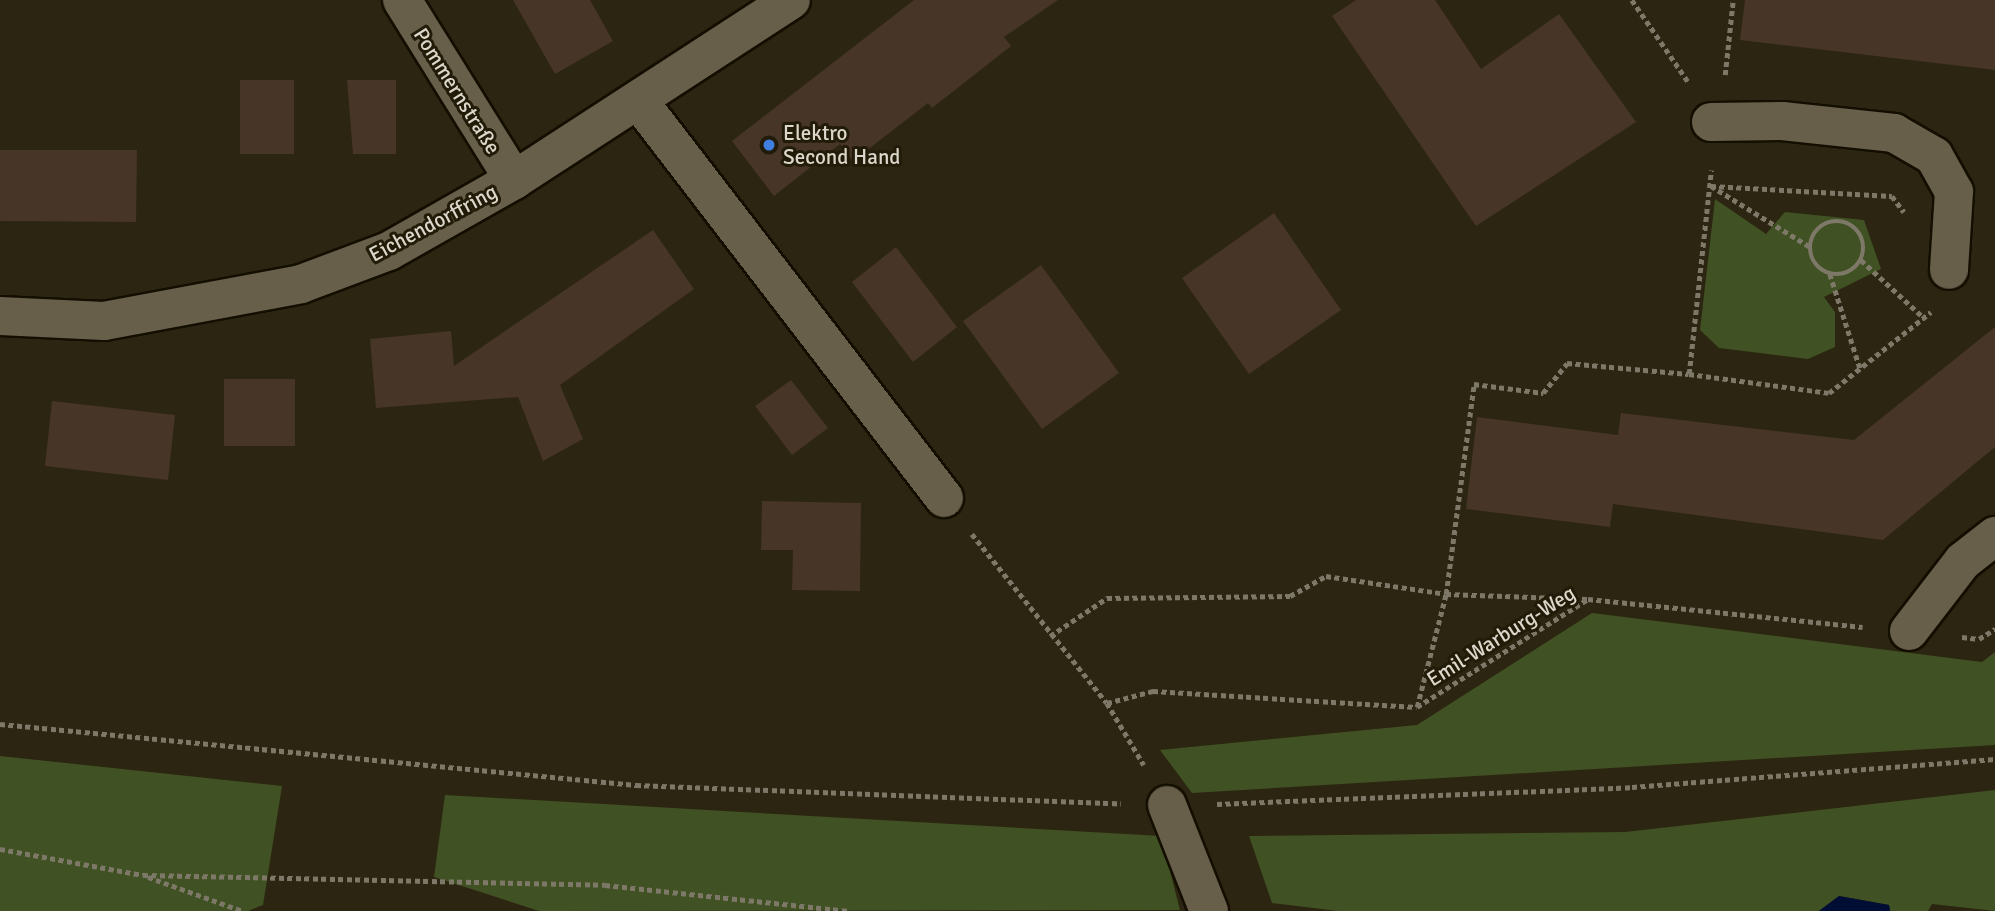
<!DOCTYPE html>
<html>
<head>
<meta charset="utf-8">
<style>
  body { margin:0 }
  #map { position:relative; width:1995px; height:911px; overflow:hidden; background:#2c2511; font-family:Signika,sans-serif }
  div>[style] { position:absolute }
  .green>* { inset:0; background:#405123 }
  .water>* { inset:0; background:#000d34 }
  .building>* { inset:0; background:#473527 }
  .path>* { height:4.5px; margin-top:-2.25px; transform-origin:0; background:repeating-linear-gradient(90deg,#7e7868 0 5px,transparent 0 8.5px) }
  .path>.ring { margin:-2.25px; padding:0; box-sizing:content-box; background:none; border:4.5px solid #7e7868; border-radius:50% }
  .roads { filter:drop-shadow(2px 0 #140e00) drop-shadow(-2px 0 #140e00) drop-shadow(0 2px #140e00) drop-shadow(0 -2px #140e00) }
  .minor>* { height:38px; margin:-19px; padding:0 19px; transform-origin:19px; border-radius:19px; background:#675f4a }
  .dots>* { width:19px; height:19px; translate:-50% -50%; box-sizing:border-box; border:4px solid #221b08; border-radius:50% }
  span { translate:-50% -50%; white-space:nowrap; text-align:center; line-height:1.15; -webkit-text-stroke:6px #221b08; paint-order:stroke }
  .street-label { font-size:21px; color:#dcd7cb }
  .poi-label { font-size:21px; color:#dcd7cb }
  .left { translate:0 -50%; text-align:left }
</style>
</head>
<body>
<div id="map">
  <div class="green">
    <i style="clip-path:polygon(1715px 199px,1766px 234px,1785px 212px,1864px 220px,1881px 269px,1824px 297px,1835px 312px,1835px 347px,1808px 359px,1719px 348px,1700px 330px)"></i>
    <i style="clip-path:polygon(1592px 613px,1982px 662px,1995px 652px,1995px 745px,1192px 793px,1160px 750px,1417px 725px)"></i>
    <i style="clip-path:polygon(0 756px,282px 786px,263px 905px,248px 911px,0 911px)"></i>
    <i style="clip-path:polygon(1995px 790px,1995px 911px,1932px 904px,1928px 911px,1890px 911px,1889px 905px,1839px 896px,1819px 911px,1338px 911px,1272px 903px,1249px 836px,1625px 832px)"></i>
    <i style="clip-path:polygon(445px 795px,1161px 836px,1180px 910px,539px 911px,434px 877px)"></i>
  </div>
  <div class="water">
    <i style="clip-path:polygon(1839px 896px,1889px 905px,1890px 911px,1819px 911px)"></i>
  </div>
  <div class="building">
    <i style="clip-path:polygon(513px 0,590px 0,613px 41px,555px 74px)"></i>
    <i style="clip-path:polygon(914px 0,1058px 0,1004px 37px,1011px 46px,932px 108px,928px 103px,853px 161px,840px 144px,774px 196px,732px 141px)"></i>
    <i style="clip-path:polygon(1356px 0,1435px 0,1481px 69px,1559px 14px,1636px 122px,1476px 226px,1332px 16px)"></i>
    <i style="clip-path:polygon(1745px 0,1995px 0,1995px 70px,1740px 40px)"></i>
    <i style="clip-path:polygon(240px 80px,294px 80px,294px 154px,240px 154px)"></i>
    <i style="clip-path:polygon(347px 80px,396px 80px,396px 154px,353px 154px)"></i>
    <i style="clip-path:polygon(0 150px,137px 150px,136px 222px,0 221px)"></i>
    <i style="clip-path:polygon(1274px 213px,1341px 310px,1249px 374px,1182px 278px)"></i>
    <i style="clip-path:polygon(653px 230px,694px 289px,560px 385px,583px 439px,543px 461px,518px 397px,376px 408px,370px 339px,451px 331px,454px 366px)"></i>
    <i style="clip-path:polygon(896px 247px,957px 327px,913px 362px,852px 282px)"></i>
    <i style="clip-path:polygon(1041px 265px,1119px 373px,1042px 429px,963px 321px)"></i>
    <i style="clip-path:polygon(1995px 327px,1995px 447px,1883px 540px,1613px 504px,1610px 527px,1466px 509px,1477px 417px,1618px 435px,1621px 413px,1854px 440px)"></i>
    <i style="clip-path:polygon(224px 379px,295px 379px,295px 446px,224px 446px)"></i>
    <i style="clip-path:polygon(791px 380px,828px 428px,792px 455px,755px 406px)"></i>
    <i style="clip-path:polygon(52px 401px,175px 415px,168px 480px,45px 466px)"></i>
    <i style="clip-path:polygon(762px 501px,861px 503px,860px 591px,792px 590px,793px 550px,761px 550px)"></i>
  </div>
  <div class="path">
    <i style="left:1632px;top:0;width:101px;rotate:55.5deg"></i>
    <i style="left:1725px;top:75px;width:75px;rotate:-83.9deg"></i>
    <i style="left:1711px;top:186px;width:181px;rotate:3.2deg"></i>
    <i style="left:1892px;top:196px;width:20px;rotate:53deg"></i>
    <i style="left:1711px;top:186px;width:116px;rotate:31.6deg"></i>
    <i class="ring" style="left:1810px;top:221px;width:49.5px;height:49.5px"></i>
    <i style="left:1861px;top:260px;width:86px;rotate:42.6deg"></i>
    <i style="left:1830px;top:274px;width:99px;rotate:72.3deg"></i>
    <i style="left:1689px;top:374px;width:141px;rotate:7.7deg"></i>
    <i style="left:1829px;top:393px;width:130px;rotate:-38.5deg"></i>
    <i style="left:972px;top:534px;width:216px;rotate:51.4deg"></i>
    <i style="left:1107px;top:703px;width:72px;rotate:59.2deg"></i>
    <i style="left:1050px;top:636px;width:69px;rotate:-33.7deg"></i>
    <i style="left:1107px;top:598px;width:183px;rotate:-0.6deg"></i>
    <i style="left:1290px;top:596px;width:41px;rotate:-29.1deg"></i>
    <i style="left:1326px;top:576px;width:121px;rotate:8.5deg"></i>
    <i style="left:1446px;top:594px;width:141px;rotate:2deg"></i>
    <i style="left:1962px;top:637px;width:17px;rotate:7deg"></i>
    <i style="left:1979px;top:639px;width:19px;rotate:-32deg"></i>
    <i style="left:1107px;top:703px;width:48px;rotate:-14.6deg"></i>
    <i style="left:1153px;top:691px;width:264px;rotate:3.5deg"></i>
    <i style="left:1417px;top:707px;width:202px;rotate:-32.3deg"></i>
    <i style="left:1588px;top:599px;width:276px;rotate:5.8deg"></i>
    <i style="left:1417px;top:707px;width:117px;rotate:-75.6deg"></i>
    <i style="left:1446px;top:594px;width:212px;rotate:-82.4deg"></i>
    <i style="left:1474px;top:384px;width:70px;rotate:7.4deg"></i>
    <i style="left:1543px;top:393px;width:38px;rotate:-51deg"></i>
    <i style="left:1567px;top:363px;width:122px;rotate:5.2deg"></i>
    <i style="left:1689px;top:374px;width:205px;rotate:-83.8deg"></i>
    <i style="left:0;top:724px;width:639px;rotate:5.48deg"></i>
    <i style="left:636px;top:785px;width:485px;rotate:2.2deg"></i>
    <i style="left:1217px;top:804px;width:415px;rotate:-2.3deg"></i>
    <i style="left:1632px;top:787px;width:364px;rotate:-4.4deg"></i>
    <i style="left:0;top:849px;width:145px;rotate:10.3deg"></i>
    <i style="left:143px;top:875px;width:462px;rotate:1.2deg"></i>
    <i style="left:605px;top:885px;width:245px;rotate:6.1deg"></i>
    <i style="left:148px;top:877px;width:101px;rotate:19.7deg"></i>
  </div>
  <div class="roads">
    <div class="minor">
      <i style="left:402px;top:0;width:212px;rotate:58.1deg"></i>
      <i style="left:638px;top:100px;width:502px;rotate:52.45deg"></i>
      <i style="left:1711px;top:122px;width:71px;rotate:-0.8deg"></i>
      <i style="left:1782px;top:121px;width:113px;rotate:6.1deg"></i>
      <i style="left:1894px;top:133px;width:46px;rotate:29.9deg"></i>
      <i style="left:1934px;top:156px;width:41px;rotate:60.9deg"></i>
      <i style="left:1954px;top:192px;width:78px;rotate:93.7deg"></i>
      <i style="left:0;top:316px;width:104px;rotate:2.8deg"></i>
      <i style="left:104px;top:321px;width:200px;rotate:-10.6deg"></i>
      <i style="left:301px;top:284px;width:94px;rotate:-20.6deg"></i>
      <i style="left:389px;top:251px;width:144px;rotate:-29.6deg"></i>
      <i style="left:514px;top:180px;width:330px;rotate:-33deg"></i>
      <i style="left:1909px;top:631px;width:88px;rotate:-52.4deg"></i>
      <i style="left:1963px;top:561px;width:41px;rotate:-38deg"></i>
      <i style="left:1167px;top:805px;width:114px;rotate:68.4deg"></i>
    </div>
  </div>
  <div class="dots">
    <i style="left:769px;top:145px;background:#3f7fe0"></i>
  </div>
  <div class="street-label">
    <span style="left:457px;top:91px;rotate:58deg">Pommernstraße</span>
    <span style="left:433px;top:223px;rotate:-28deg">Eichendorffring</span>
    <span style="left:1501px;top:636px;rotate:-32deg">Emil-Warburg-Weg</span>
  </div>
  <div class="poi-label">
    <span class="left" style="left:783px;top:145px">Elektro<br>Second Hand</span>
  </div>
</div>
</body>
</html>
